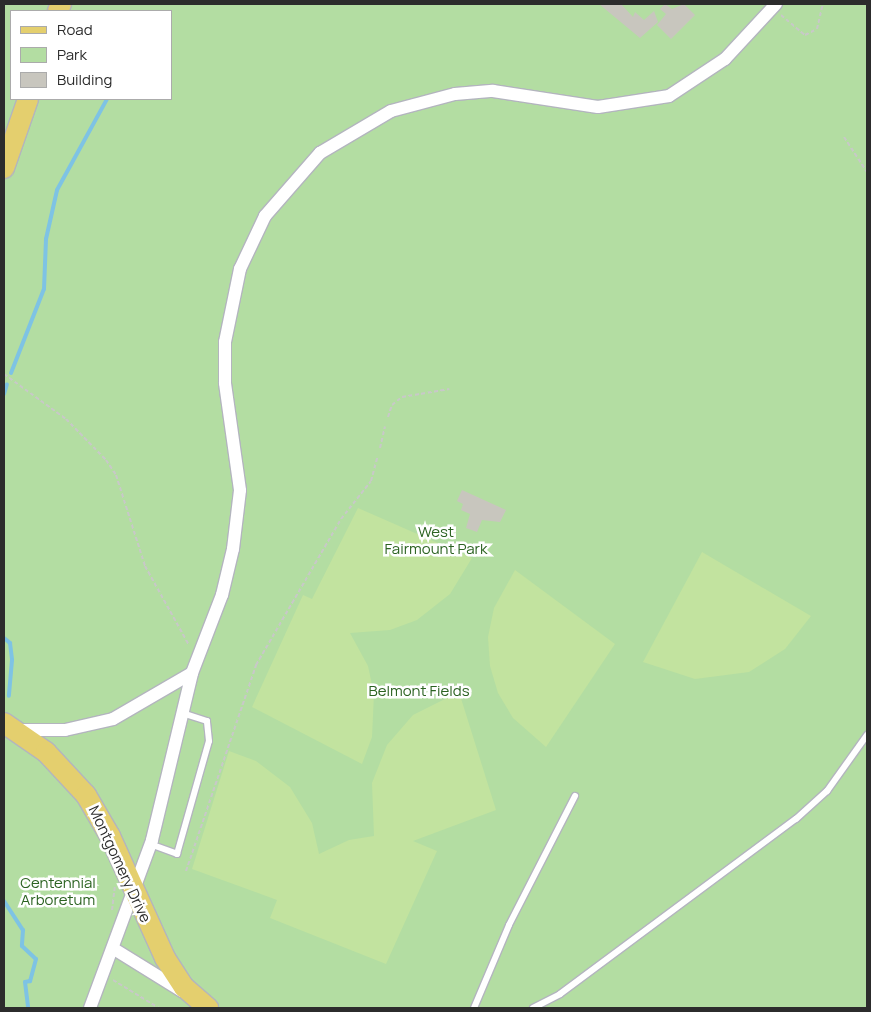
<!DOCTYPE html>
<html>
<head>
<meta charset="utf-8">
<style>
  body { margin:0 }
  #map { position:relative; width:871px; height:1012px; overflow:hidden; background:#ece8e0; font-family:Manrope,sans-serif }
  div>[style] { position:absolute }
  .green>* { inset:0; background:#b3dda2 }
  .pitch>* { inset:0; background:#c2e39f }
  .stream>* { height:4px; margin:-2px; padding:0 2px; transform-origin:2px; border-radius:2px; background:#7ec3e4 }
  .building>* { inset:0; background:#c8c6be }
  .path>* { height:2px; margin-top:-1px; transform-origin:0; background:repeating-linear-gradient(90deg,#c8c8c8 0 4px,transparent 0 6.5px) }
  .roads { filter:drop-shadow(1px 0 #b3b5be) drop-shadow(-1px 0 #b3b5be) drop-shadow(0 1px #b3b5be) drop-shadow(0 -1px #b3b5be) }
  .lane>* { height:6px; margin:-3px; padding:0 3px; transform-origin:3px; border-radius:3px; background:#fff }
  .street>* { height:12px; margin:-6px; padding:0 6px; transform-origin:6px; border-radius:6px; background:#fff }
  .primary>* { height:20px; margin:-10px; padding:0 10px; transform-origin:10px; border-radius:10px; background:#e4cf6e }
  span { translate:-50% -50%; white-space:nowrap; text-align:center; line-height:1.15; -webkit-text-stroke:5px #fff; paint-order:stroke }
  .park-label { font-size:15px; color:#2c6322 }
  .street-label { font-size:15px; color:#2c2c2c }
  .frame { position:absolute; inset:0; border:5px solid #2c2c2c; pointer-events:none }
  .legend { position:absolute; left:10px; top:10px; width:162px; height:90px; box-sizing:border-box; background:#fff; border:1px solid #ababab; margin:0; padding:6px 9px; list-style:none; font-size:15px; color:#2c2c2c }
  .legend li { display:flex; align-items:center; gap:10px; height:25px }
  .legend b { width:25px; border:1px solid #ababab }
</style>
</head>
<body>
<div id="map">
  <div class="green">
    <i style="clip-path:polygon(evenodd,4px 4px,867px 4px,867px 1008px,4px 1008px,4px 4px,11px 11px,171px 11px,171px 99px,11px 99px,11px 11px)"></i>
  </div>
  <div class="pitch">
    <i style="clip-path:polygon(358px 508px,472px 558px,450px 594px,417px 620px,390px 630px,350px 633px,368px 666px,374px 694px,372px 737px,362px 764px,252px 707px,303px 595px,312px 599px)"></i>
    <i style="clip-path:polygon(702px 552px,811px 616px,785px 649px,749px 672px,695px 679px,643px 662px)"></i>
    <i style="clip-path:polygon(515px 570px,615px 644px,546px 747px,513px 718px,498px 693px,490px 666px,488px 637px,494px 608px)"></i>
    <i style="clip-path:polygon(459px 692px,496px 810px,413px 841px,437px 851px,386px 964px,270px 918px,277px 900px,192px 869px,229px 751px,256px 761px,290px 787px,312px 823px,319px 854px,349px 840px,374px 836px,372px 783px,387px 745px,413px 715px)"></i>
  </div>
  <div class="stream">
    <i style="left:11px;top:373px;width:90px;rotate:-68.6deg"></i>
    <i style="left:44px;top:289px;width:50px;rotate:-87.7deg"></i>
    <i style="left:46px;top:239px;width:50px;rotate:-77.3deg"></i>
    <i style="left:57px;top:190px;width:104px;rotate:-61.2deg"></i>
    <i style="left:4px;top:394px;width:10px;rotate:-73deg"></i>
    <i style="left:4px;top:638px;width:8px;rotate:40deg"></i>
    <i style="left:10px;top:643px;width:17px;rotate:83deg"></i>
    <i style="left:12px;top:660px;width:36px;rotate:95deg"></i>
    <i style="left:4px;top:901px;width:35px;rotate:57deg"></i>
    <i style="left:23px;top:930px;width:16px;rotate:94deg"></i>
    <i style="left:22px;top:946px;width:19px;rotate:43deg"></i>
    <i style="left:36px;top:959px;width:23px;rotate:105deg"></i>
    <i style="left:30px;top:981px;width:5px;rotate:169deg"></i>
    <i style="left:25px;top:982px;width:26px;rotate:83deg"></i>
  </div>
  <div class="building">
    <i style="clip-path:polygon(599px 4px,621px 4px,633px 17px,635px 12px,644px 20px,654px 11px,658px 22px,640px 38px)"></i>
    <i style="clip-path:polygon(665px 4px,672px 9px,684px 4px,695px 15px,671px 39px,657px 25px,666px 14px,660px 9px)"></i>
    <i style="clip-path:polygon(462px 490px,506px 510px,500px 522px,482px 520px,477px 532px,466px 528px,470px 514px,461px 510px,463px 504px,457px 501px)"></i>
  </div>
  <div class="path">
    <i style="left:781px;top:15px;width:31px;rotate:40deg"></i>
    <i style="left:805px;top:35px;width:13px;rotate:-27deg"></i>
    <i style="left:817px;top:29px;width:26px;rotate:-77deg"></i>
    <i style="left:844px;top:137px;width:42px;rotate:56.7deg"></i>
    <i style="left:4px;top:374px;width:77px;rotate:36deg"></i>
    <i style="left:66px;top:419px;width:57px;rotate:45.7deg"></i>
    <i style="left:106px;top:460px;width:18px;rotate:56deg"></i>
    <i style="left:116px;top:475px;width:96px;rotate:72.3deg"></i>
    <i style="left:145px;top:566px;width:90px;rotate:60.9deg"></i>
    <i style="left:388px;top:417px;width:13px;rotate:-72deg"></i>
    <i style="left:392px;top:405px;width:13px;rotate:-39deg"></i>
    <i style="left:402px;top:397px;width:48px;rotate:-9.7deg"></i>
    <i style="left:380px;top:448px;width:22px;rotate:-77deg"></i>
    <i style="left:186px;top:871px;width:218px;rotate:-71.2deg"></i>
    <i style="left:256px;top:665px;width:169px;rotate:-59.8deg"></i>
    <i style="left:341px;top:519px;width:48px;rotate:-51.7deg"></i>
    <i style="left:371px;top:481px;width:24px;rotate:-75deg"></i>
    <i style="left:112px;top:910px;width:23px;rotate:-83deg"></i>
    <i style="left:113px;top:980px;width:54px;rotate:31.3deg"></i>
  </div>
  <div class="roads">
    <div class="lane">
      <i style="left:150px;top:844px;width:29px;rotate:20deg"></i>
      <i style="left:177px;top:854px;width:117px;rotate:-74.2deg"></i>
      <i style="left:209px;top:741px;width:20px;rotate:-96deg"></i>
      <i style="left:207px;top:721px;width:25px;rotate:-162deg"></i>
      <i style="left:474px;top:1008px;width:90px;rotate:-67.1deg"></i>
      <i style="left:509px;top:925px;width:145px;rotate:-62.9deg"></i>
      <i style="left:533px;top:1008px;width:30px;rotate:-27deg"></i>
      <i style="left:560px;top:994px;width:294px;rotate:-36.6deg"></i>
      <i style="left:796px;top:819px;width:42px;rotate:-42.1deg"></i>
      <i style="left:827px;top:791px;width:69px;rotate:-54.5deg"></i>
    </div>
    <div class="street">
      <i style="left:16px;top:730px;width:49px"></i>
      <i style="left:65px;top:730px;width:49px;rotate:-12.9deg"></i>
      <i style="left:113px;top:719px;width:91px;rotate:-30.2deg"></i>
      <i style="left:114px;top:949px;width:80px;rotate:31.7deg"></i>
      <i style="left:90px;top:1008px;width:179px;rotate:-69.7deg"></i>
      <i style="left:152px;top:840px;width:172px;rotate:-76.5deg"></i>
      <i style="left:192px;top:673px;width:84px;rotate:-69deg"></i>
      <i style="left:222px;top:595px;width:47px;rotate:-76.6deg"></i>
      <i style="left:233px;top:549px;width:59px;rotate:-83.2deg"></i>
      <i style="left:240px;top:490px;width:108px;rotate:-98deg"></i>
      <i style="left:225px;top:383px;width:41px;rotate:-90deg"></i>
      <i style="left:225px;top:342px;width:75px;rotate:-78.4deg"></i>
      <i style="left:240px;top:269px;width:59px;rotate:-64.7deg"></i>
      <i style="left:265px;top:216px;width:84px;rotate:-48.9deg"></i>
      <i style="left:320px;top:153px;width:82px;rotate:-30.6deg"></i>
      <i style="left:391px;top:111px;width:66px;rotate:-14.9deg"></i>
      <i style="left:455px;top:94px;width:38px;rotate:-5deg"></i>
      <i style="left:493px;top:91px;width:106px;rotate:8.7deg"></i>
      <i style="left:598px;top:107px;width:72px;rotate:-8.8deg"></i>
      <i style="left:669px;top:96px;width:67px;rotate:-33.5deg"></i>
      <i style="left:725px;top:59px;width:75px;rotate:-47.2deg"></i>
    </div>
    <div class="primary">
      <i style="left:58px;top:11px;width:8px;rotate:-67deg"></i>
      <i style="left:4px;top:168px;width:73px;rotate:-70.8deg"></i>
      <i style="left:4px;top:723px;width:51px;rotate:34.6deg"></i>
      <i style="left:46px;top:752px;width:59px;rotate:47.1deg"></i>
      <i style="left:86px;top:795px;width:48px;rotate:59.7deg"></i>
      <i style="left:110px;top:836px;width:134px;rotate:65.7deg"></i>
      <i style="left:165px;top:958px;width:35px;rotate:57deg"></i>
      <i style="left:184px;top:987px;width:32px;rotate:41deg"></i>
    </div>
  </div>
  <div class="park-label">
    <span style="left:436px;top:540px">West<br>Fairmount Park</span>
    <span style="left:419px;top:691px">Belmont Fields</span>
    <span style="left:58px;top:891px">Centennial<br>Arboretum</span>
  </div>
  <div class="street-label">
    <span style="left:120px;top:864px;rotate:65deg">Montgomery Drive</span>
  </div>
  <div class="frame"></div>
  <ul class="legend">
  <li><b style="height:6px;background:#e4cf6e"></b>Road</li>
  <li><b style="height:14px;background:#b3dda2"></b>Park</li>
  <li><b style="height:14px;background:#c8c6be"></b>Building</li>
  </ul>
</div>
</body>
</html>
